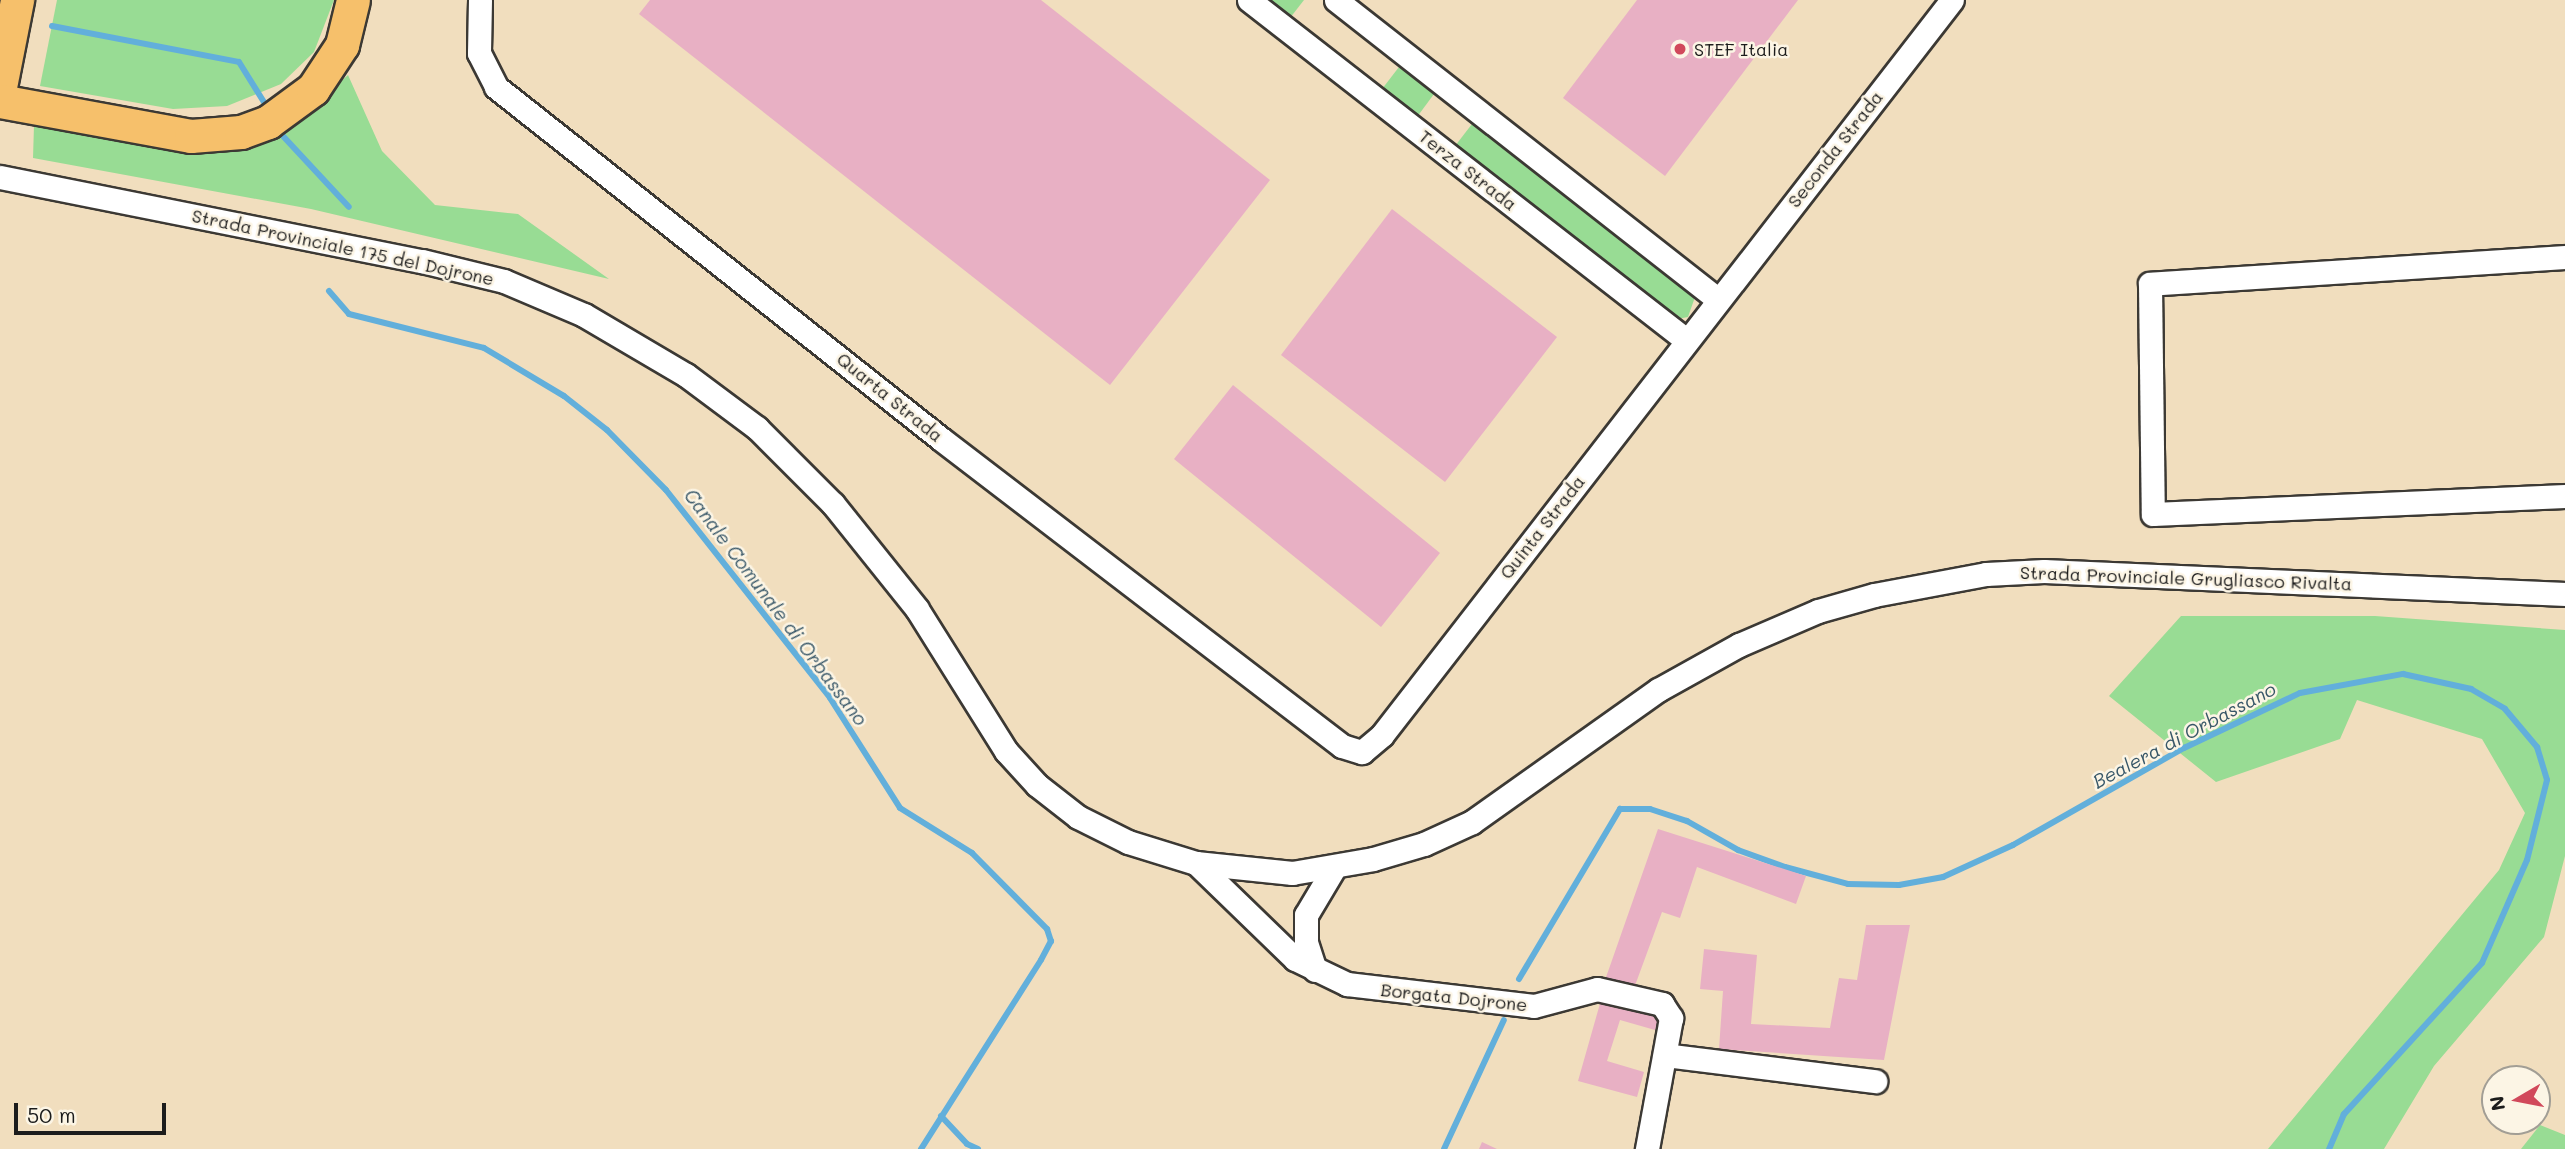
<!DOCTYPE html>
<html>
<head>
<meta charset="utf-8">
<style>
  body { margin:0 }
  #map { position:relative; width:2565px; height:1149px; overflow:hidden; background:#f1debe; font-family:Mali,sans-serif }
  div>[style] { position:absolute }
  .green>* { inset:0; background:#98dc94 }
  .stream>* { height:6px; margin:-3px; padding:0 3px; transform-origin:3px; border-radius:3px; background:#62afdb }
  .building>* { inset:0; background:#e8b0c4 }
  .roads { filter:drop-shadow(2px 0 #3c3934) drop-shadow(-2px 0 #3c3934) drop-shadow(0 2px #3c3934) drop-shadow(0 -2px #3c3934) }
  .minor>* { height:23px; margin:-11.5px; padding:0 11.5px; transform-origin:11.5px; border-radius:11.5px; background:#fff }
  .highway>* { height:33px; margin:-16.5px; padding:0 16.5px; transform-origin:16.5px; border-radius:16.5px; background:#f6c06b }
  .dots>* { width:19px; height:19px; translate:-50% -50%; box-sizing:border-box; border:4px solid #fcf5e5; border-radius:50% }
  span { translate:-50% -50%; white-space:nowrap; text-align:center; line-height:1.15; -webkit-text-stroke:5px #fcf5e5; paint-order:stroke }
  .poi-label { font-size:18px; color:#1c1c1c }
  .left { translate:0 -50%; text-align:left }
  .street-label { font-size:18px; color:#1c1c1c }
  .water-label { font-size:19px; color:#385768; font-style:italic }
  .north { position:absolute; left:2481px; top:1065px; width:70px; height:70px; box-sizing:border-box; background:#fcf5e5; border:2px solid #a29e95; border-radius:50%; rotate:260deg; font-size:19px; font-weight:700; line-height:28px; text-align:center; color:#1c1c1c }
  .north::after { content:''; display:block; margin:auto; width:24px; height:32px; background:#d1495b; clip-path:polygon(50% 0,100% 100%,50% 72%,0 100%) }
  .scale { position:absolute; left:14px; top:1103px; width:152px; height:32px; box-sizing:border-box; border:4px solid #1c1c1c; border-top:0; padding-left:9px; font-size:21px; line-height:24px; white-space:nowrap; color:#1c1c1c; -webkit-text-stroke:5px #fcf5e5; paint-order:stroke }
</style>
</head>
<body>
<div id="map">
  <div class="green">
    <i style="clip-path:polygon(57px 0,334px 0,314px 52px,281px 84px,227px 106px,173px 109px,40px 86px)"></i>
    <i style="clip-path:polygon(1267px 0,1304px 0,1290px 18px)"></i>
    <i style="clip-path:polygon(1399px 67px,1434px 94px,1417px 117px,1382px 89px)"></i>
    <i style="clip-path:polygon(348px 75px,382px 151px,435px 205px,518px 214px,609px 279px,311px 209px,33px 158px,34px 125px,165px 149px,240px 148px,299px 118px)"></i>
    <i style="clip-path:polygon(1472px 124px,1695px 297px,1688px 317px,1677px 319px,1455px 146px)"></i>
    <i style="clip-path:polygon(2181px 616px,2375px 616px,2565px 630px,2565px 856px,2544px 937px,2434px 1066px,2384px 1149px,2268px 1149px,2499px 870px,2525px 813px,2482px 739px,2357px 700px,2340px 739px,2216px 782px,2109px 696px)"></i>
    <i style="clip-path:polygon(2540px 1125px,2565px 1135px,2565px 1149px,2521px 1149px)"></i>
  </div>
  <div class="stream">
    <i style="left:52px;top:26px;width:190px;rotate:10.9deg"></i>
    <i style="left:239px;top:62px;width:53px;rotate:58.1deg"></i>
    <i style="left:282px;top:135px;width:98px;rotate:47.1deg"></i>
    <i style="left:329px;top:291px;width:30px;rotate:49deg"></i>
    <i style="left:349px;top:314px;width:139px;rotate:14.1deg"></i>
    <i style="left:484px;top:348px;width:93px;rotate:31deg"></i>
    <i style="left:564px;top:396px;width:55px;rotate:38.3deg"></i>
    <i style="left:607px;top:430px;width:84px;rotate:45.5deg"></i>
    <i style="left:666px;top:490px;width:265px;rotate:51.7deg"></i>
    <i style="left:830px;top:698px;width:130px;rotate:57.5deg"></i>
    <i style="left:900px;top:808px;width:85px;rotate:32deg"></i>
    <i style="left:972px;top:853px;width:107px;rotate:45.4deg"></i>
    <i style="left:1047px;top:929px;width:13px;rotate:72deg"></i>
    <i style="left:1051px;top:941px;width:21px;rotate:118deg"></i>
    <i style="left:1041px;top:960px;width:224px;rotate:122.4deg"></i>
    <i style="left:1519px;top:979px;width:198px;rotate:-59.3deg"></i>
    <i style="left:1620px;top:809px;width:30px"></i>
    <i style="left:1650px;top:809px;width:39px;rotate:18deg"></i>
    <i style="left:1687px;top:821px;width:59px;rotate:29.6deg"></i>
    <i style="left:1738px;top:850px;width:50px;rotate:19.9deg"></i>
    <i style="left:1785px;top:867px;width:65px;rotate:15.1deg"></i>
    <i style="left:1848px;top:884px;width:51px;rotate:1.1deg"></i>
    <i style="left:1899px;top:885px;width:45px;rotate:-10.3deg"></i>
    <i style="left:1943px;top:877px;width:77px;rotate:-24.6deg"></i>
    <i style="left:2013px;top:845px;width:197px;rotate:-29.6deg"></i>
    <i style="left:2184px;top:748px;width:128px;rotate:-25.4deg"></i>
    <i style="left:2300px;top:693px;width:105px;rotate:-10.5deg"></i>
    <i style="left:2403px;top:674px;width:70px;rotate:12.4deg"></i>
    <i style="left:2471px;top:689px;width:39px;rotate:30deg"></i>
    <i style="left:2505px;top:709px;width:50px;rotate:49.9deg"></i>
    <i style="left:2537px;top:747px;width:34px;rotate:73deg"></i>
    <i style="left:2547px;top:780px;width:82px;rotate:104deg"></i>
    <i style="left:2527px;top:860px;width:112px;rotate:113.6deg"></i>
    <i style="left:2482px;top:963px;width:205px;rotate:132.4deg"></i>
    <i style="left:2344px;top:1114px;width:38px;rotate:113deg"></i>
    <i style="left:941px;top:1116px;width:38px;rotate:47deg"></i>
    <i style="left:967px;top:1144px;width:12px;rotate:24deg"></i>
    <i style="left:1444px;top:1149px;width:142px;rotate:-65.1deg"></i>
  </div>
  <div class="building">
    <i style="clip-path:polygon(650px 0,1041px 0,1270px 180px,1110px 385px,639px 14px)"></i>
    <i style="clip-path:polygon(1637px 0,1798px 0,1665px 176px,1563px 98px)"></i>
    <i style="clip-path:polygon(1392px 209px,1557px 337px,1445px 482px,1281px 355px)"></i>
    <i style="clip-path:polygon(1233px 385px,1440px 553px,1381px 627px,1174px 459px)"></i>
    <i style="clip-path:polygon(1658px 829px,1806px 876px,1796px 904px,1697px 867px,1680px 918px,1662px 912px,1633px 991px,1604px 983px)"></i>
    <i style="clip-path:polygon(1866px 925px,1910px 925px,1884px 1060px,1719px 1049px,1723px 991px,1700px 989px,1704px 949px,1757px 955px,1751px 1024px,1830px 1028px,1839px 978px,1857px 980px)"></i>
    <i style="clip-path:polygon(1603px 993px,1662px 1008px,1655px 1030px,1620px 1020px,1607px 1061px,1644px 1072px,1637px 1097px,1578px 1081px)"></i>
    <i style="clip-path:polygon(1482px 1142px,1497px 1149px,1479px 1149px)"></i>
  </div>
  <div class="roads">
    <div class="minor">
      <i style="left:480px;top:0;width:53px;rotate:91.1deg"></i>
      <i style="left:479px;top:53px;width:38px;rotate:63deg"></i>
      <i style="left:496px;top:87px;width:567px;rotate:38.34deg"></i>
      <i style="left:941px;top:439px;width:505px;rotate:37.44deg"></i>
      <i style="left:1342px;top:746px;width:21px;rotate:17deg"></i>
      <i style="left:1362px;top:752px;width:26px;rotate:-40deg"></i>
      <i style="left:1382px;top:735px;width:930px;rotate:-52.21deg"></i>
      <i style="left:1249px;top:0;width:554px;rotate:37.88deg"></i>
      <i style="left:1336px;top:0;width:485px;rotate:38.1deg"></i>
      <i style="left:0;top:177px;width:430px;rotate:11.3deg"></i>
      <i style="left:422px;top:261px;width:84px;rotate:13.7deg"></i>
      <i style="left:504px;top:281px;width:87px;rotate:23deg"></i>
      <i style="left:584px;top:315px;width:118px;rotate:30.5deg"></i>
      <i style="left:686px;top:375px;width:89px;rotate:36.7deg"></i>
      <i style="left:757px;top:428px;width:107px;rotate:45deg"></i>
      <i style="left:833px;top:504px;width:134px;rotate:51.3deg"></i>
      <i style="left:917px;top:609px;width:168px;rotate:57.9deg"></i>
      <i style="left:1006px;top:751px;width:46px;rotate:47.6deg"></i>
      <i style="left:1037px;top:785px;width:52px;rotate:38deg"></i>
      <i style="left:1078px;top:817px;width:56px;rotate:26.6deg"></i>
      <i style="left:1128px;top:842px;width:71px;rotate:17.2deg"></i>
      <i style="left:1196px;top:863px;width:97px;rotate:5.9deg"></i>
      <i style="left:1292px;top:873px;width:82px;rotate:-9.8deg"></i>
      <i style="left:1373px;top:859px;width:53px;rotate:-16.4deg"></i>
      <i style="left:1424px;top:844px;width:53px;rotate:-24.6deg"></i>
      <i style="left:1472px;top:822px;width:228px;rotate:-35.4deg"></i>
      <i style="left:1658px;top:690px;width:93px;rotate:-29.1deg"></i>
      <i style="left:1739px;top:645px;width:86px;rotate:-23.3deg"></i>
      <i style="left:1818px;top:611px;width:58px;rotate:-15.9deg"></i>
      <i style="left:1874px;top:595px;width:114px;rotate:-10.6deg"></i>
      <i style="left:1986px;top:574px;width:58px;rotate:-3deg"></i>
      <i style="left:2044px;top:571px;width:522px;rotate:2.53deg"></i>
      <i style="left:2565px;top:257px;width:416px;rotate:176.3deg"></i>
      <i style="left:2150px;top:284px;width:230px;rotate:89.3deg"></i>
      <i style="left:2153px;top:514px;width:412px;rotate:-2.5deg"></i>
      <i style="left:1196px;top:863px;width:138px;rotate:44.1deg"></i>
      <i style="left:1295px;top:959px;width:58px;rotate:25.7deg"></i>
      <i style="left:1347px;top:984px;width:188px;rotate:6.7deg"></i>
      <i style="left:1534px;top:1006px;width:65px;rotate:-15.1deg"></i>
      <i style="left:1597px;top:989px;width:67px;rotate:13deg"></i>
      <i style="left:1662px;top:1004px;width:17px;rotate:57deg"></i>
      <i style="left:1671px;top:1018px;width:133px;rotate:100.4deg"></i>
      <i style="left:1315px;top:970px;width:28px;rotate:-108deg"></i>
      <i style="left:1306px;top:943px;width:28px;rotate:-90deg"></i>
      <i style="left:1306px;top:915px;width:55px;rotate:-59.2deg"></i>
      <i style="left:1665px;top:1055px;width:212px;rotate:7.1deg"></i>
    </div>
    <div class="highway">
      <i style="left:0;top:87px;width:89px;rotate:-78.9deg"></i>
      <i style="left:0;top:101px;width:194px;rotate:10.4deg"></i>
      <i style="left:191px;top:136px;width:50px;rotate:-4.6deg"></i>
      <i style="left:241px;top:132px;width:29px;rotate:-20deg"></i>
      <i style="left:268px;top:122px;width:56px;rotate:-36.3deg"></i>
      <i style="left:313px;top:89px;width:53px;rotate:-56.6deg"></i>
      <i style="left:342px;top:45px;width:46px;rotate:-76.3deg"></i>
    </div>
  </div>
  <div class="dots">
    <i style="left:1680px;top:49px;background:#d1495b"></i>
  </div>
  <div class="poi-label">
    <span class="left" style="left:1694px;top:49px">STEF Italia</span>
  </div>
  <div class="street-label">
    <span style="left:1835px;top:149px;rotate:-52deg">Seconda Strada</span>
    <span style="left:1468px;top:170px;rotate:38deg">Terza Strada</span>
    <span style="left:343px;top:247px;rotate:12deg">Strada Provinciale 175 del Dojrone</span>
    <span style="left:890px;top:397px;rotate:39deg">Quarta Strada</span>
    <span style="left:1542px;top:527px;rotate:-52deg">Quinta Strada</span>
    <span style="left:2186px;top:578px;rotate:2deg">Strada Provinciale Grugliasco Rivalta</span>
    <span style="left:1454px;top:997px;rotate:6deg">Borgata Dojrone</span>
  </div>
  <div class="water-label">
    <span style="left:776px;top:607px;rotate:53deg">Canale Comunale di Orbassano</span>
    <span style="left:2184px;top:735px;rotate:-28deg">Bealera di Orbassano</span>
  </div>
  <div class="north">N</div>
  <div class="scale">50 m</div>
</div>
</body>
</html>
